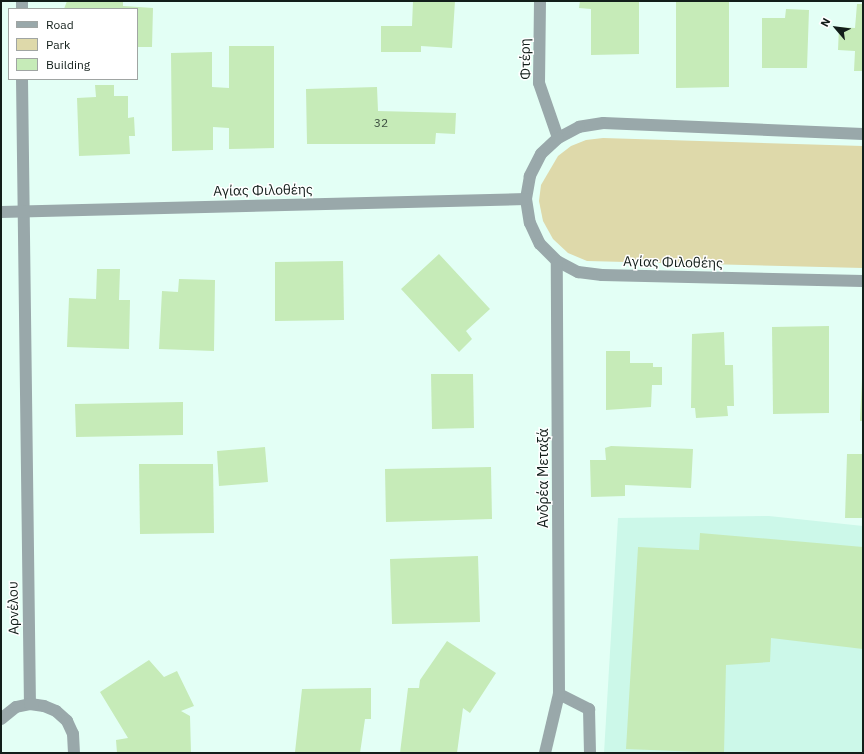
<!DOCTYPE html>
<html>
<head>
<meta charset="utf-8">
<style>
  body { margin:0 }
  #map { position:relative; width:864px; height:754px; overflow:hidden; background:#e3fff5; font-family:"IBM Plex Sans",sans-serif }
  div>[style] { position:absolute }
  .built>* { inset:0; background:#ccf8e9 }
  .green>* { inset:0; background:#ded9aa }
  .building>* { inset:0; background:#c6ebb8 }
  .minor>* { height:12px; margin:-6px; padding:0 6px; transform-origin:6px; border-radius:6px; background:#99a8aa }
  span { translate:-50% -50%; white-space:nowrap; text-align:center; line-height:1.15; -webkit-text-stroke:3px #fff; paint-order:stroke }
  .number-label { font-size:12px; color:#3f5142 }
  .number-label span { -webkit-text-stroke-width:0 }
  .street-label { font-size:14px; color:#121e1a }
  .frame { position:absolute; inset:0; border:2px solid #121e1a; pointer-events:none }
  .legend { position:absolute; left:8px; top:8px; width:130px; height:72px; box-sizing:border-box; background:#fff; border:1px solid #a0a5a3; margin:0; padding:5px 7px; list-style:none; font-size:12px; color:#121e1a }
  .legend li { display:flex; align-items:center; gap:8px; height:20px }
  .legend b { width:20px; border:1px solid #a0a5a3 }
  .north { position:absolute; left:816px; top:8px; width:40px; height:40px; -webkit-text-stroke:3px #fff; paint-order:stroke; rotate:298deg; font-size:11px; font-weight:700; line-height:16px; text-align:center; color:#121e1a }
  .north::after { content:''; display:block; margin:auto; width:14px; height:18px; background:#121e1a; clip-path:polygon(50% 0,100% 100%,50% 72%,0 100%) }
</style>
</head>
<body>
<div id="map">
  <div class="built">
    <i style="clip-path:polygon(769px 516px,863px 526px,863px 753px,604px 753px,618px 518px)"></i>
  </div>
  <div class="green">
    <i style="clip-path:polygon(603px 138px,863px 146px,863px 268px,587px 261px,568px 253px,553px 239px,543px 221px,539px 201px,541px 185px,558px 156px,571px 146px,586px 140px)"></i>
  </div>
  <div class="building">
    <i style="clip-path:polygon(67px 1px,123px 1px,123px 6px,153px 8px,152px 47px,137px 47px,137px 9px,64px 9px)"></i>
    <i style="clip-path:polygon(413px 1px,455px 1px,452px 48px,421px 46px,421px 52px,381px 52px,381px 26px,412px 26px)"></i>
    <i style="clip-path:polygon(580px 1px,639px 1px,639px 54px,591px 55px,591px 9px,579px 8px)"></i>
    <i style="clip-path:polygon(676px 1px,729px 1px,729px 87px,676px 88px)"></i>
    <i style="clip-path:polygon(857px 4px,863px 4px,863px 71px,854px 71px,855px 51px,838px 50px,839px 27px,855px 28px)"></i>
    <i style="clip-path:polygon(786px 9px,809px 10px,807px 68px,762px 68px,762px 18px,785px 18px)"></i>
    <i style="clip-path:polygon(229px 46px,274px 46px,274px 148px,229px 149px,229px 128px,213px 127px,213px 150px,172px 151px,171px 53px,212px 52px,212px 87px,229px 88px)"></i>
    <i style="clip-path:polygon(95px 85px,114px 85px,114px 96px,128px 96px,128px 118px,134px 117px,135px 136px,129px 136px,130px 154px,79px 156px,77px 98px,96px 97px)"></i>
    <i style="clip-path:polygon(377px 87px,378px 111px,456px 113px,455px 134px,436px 133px,435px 144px,307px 144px,306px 89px)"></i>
    <i style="clip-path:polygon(439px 254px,490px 309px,466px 331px,472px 339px,459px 352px,401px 289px)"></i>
    <i style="clip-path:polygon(343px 261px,344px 320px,275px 321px,275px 262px)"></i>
    <i style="clip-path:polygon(97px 269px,120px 269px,119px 300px,130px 300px,129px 349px,67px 347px,69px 298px,96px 299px)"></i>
    <i style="clip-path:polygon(179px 279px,215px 280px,214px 351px,159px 349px,162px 291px,178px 292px)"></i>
    <i style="clip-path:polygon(829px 326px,829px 413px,773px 414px,772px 327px)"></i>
    <i style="clip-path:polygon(724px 332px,725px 365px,733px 365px,734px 406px,727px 406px,728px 416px,696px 418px,695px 408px,691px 408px,692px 334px)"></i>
    <i style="clip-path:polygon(606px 351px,630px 351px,630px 363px,653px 363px,653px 367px,662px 367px,662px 385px,652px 385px,651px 407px,606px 410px)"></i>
    <i style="clip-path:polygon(431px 374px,473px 374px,474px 428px,432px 429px)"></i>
    <i style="clip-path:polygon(862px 379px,863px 379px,863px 421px,860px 421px)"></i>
    <i style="clip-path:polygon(183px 402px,183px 435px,76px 437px,75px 404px)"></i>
    <i style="clip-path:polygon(611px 446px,693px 449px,691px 488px,625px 485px,625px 496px,591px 497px,590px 460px,606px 460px,605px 448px)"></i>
    <i style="clip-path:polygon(265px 447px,268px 482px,219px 486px,217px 451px)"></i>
    <i style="clip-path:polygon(847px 454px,863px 454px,863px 518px,845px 518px)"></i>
    <i style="clip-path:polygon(139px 464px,213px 464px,214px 533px,140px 534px)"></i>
    <i style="clip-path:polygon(491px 467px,492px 519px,386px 522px,385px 469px)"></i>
    <i style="clip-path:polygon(700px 533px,863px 547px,863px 649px,771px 638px,770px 662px,726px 665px,724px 753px,626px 749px,638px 547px,699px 550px)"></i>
    <i style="clip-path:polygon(478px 556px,480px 622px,392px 624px,390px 559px)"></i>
    <i style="clip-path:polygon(447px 641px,496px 673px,470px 713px,463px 708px,457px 753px,400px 753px,408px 688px,419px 688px,420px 680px)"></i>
    <i style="clip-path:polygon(149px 660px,164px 677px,177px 671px,194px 706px,181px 711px,190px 716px,191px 753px,117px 753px,116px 740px,128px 738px,100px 692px)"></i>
    <i style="clip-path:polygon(371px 688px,371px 719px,365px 719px,360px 753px,295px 752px,302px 689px)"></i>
  </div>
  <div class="minor">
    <i style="left:540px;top:1px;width:82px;rotate:90.7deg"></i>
    <i style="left:539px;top:83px;width:58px;rotate:70.9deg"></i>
    <i style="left:22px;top:9px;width:8px;rotate:-90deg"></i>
    <i style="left:22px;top:79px;width:625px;rotate:89.27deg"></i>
    <i style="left:863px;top:134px;width:260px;rotate:-177.6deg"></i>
    <i style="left:603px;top:123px;width:24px;rotate:171deg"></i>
    <i style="left:579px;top:127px;width:24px;rotate:152deg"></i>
    <i style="left:558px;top:138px;width:23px;rotate:137deg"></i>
    <i style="left:541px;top:154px;width:25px;rotate:117deg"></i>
    <i style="left:530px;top:176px;width:23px;rotate:100deg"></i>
    <i style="left:526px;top:199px;width:24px;rotate:81deg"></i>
    <i style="left:530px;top:223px;width:23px;rotate:65deg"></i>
    <i style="left:540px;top:244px;width:24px;rotate:45deg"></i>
    <i style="left:557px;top:261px;width:24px;rotate:28deg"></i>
    <i style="left:578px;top:272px;width:24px;rotate:7deg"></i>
    <i style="left:602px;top:275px;width:261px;rotate:1.3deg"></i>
    <i style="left:1px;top:212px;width:525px;rotate:-1.42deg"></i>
    <i style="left:559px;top:694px;width:34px;rotate:27deg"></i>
    <i style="left:589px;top:709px;width:44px;rotate:88.7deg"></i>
    <i style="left:1px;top:719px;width:19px;rotate:-39deg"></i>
    <i style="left:16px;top:707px;width:14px;rotate:-12deg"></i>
    <i style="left:30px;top:704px;width:14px;rotate:8deg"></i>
    <i style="left:44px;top:706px;width:13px;rotate:23deg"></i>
    <i style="left:56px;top:711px;width:15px;rotate:42deg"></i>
    <i style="left:67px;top:721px;width:14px;rotate:65deg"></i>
    <i style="left:73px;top:734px;width:19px;rotate:87deg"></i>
    <i style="left:545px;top:753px;width:61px;rotate:-76.7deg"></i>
    <i style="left:559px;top:694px;width:433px;rotate:-90.3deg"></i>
  </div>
  <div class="number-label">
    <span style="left:381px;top:123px">32</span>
  </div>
  <div class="street-label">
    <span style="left:525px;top:59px;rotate:-91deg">Φτέρη</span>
    <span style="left:263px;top:190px;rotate:-1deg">Αγίας Φιλοθέης</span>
    <span style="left:673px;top:262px;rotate:1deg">Αγίας Φιλοθέης</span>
    <span style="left:543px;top:478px;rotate:-90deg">Ανδρέα Μεταξά</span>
    <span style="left:13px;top:608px;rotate:-91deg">Αρνέλου</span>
  </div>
  <div class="frame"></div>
  <ul class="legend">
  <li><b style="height:5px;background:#99a8aa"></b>Road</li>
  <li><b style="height:11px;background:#ded9aa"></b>Park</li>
  <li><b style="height:11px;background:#c6ebb8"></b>Building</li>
  </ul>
  <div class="north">N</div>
</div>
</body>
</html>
